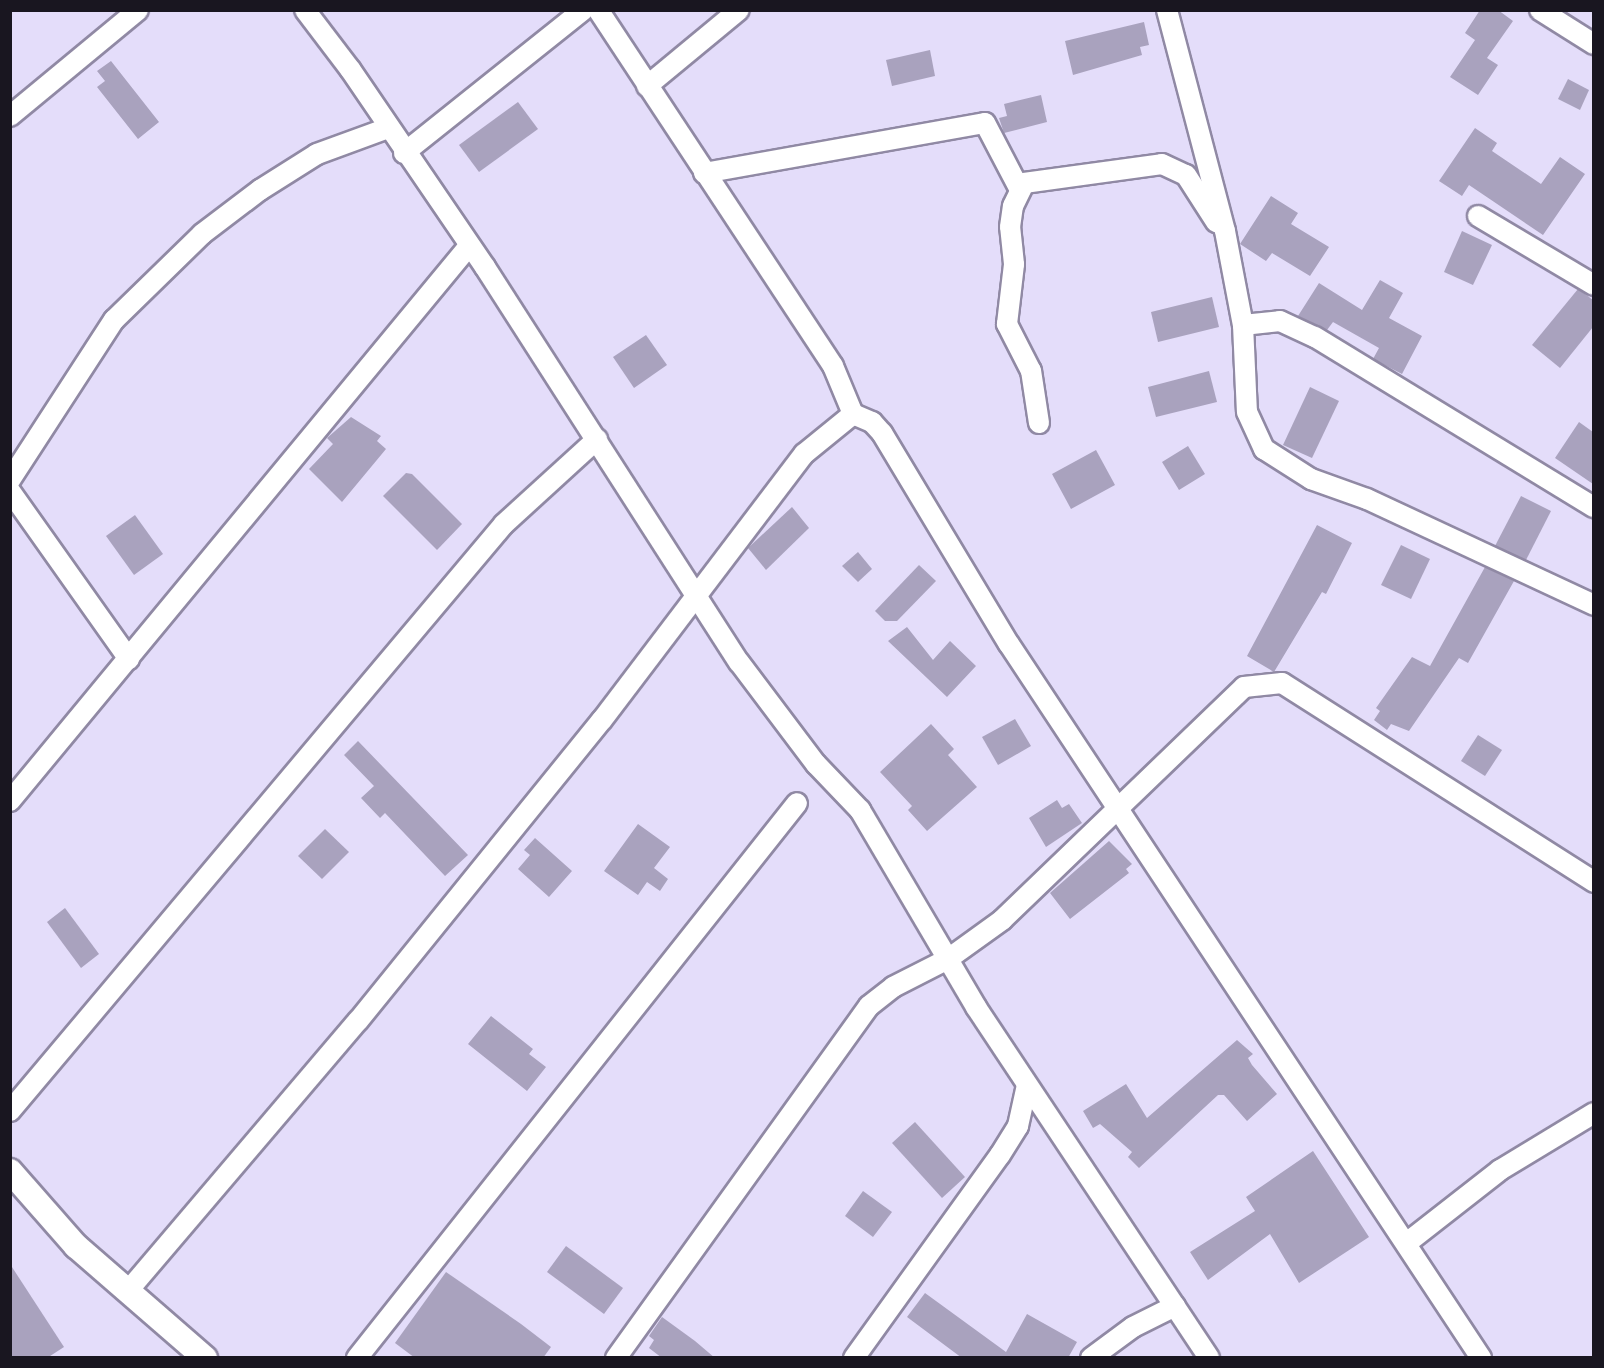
<!DOCTYPE html>
<html>
<head>
<meta charset="utf-8">
<style>
  body { margin:0 }
  #map { position:relative; width:1604px; height:1368px; overflow:hidden; background:#e4ddfa; font-family:"PT Sans Narrow",sans-serif }
  div>[style] { position:absolute }
  .building>* { inset:0; background:#a9a2be }
  .roads { filter:drop-shadow(2px 0 #9089a4) drop-shadow(-2px 0 #9089a4) drop-shadow(0 2px #9089a4) drop-shadow(0 -2px #9089a4) }
  .minor>* { height:20px; margin:-10px; padding:0 10px; transform-origin:10px; border-radius:10px; background:#fff }
  .tertiary>* { height:24px; margin:-12px; padding:0 12px; transform-origin:12px; border-radius:12px; background:#fff }
  span { translate:-50% -50%; white-space:nowrap; text-align:center; line-height:1.15; -webkit-text-stroke:4.5px #e4ddfa; paint-order:stroke }
  .frame { position:absolute; inset:0; border:12px solid #191620; pointer-events:none }
</style>
</head>
<body>
<div id="map">
  <div class="building">
    <i style="clip-path:polygon(1480px 10px,1498px 10px,1513px 21px,1487px 58px,1498px 65px,1478px 95px,1450px 77px,1475px 40px,1465px 33px)"></i>
    <i style="clip-path:polygon(1144px 22px,1149px 45px,1140px 47px,1142px 55px,1073px 75px,1065px 41px)"></i>
    <i style="clip-path:polygon(930px 50px,935px 76px,892px 86px,886px 60px)"></i>
    <i style="clip-path:polygon(111px 61px,159px 122px,138px 139px,97px 87px,105px 81px,97px 71px)"></i>
    <i style="clip-path:polygon(1568px 79px,1589px 90px,1580px 110px,1558px 99px)"></i>
    <i style="clip-path:polygon(1041px 95px,1047px 122px,1004px 133px,999px 118px,1007px 116px,1004px 104px)"></i>
    <i style="clip-path:polygon(518px 102px,538px 129px,479px 172px,459px 145px)"></i>
    <i style="clip-path:polygon(1475px 128px,1497px 143px,1492px 151px,1541px 184px,1560px 157px,1585px 174px,1543px 235px,1469px 185px,1462px 196px,1439px 181px)"></i>
    <i style="clip-path:polygon(1271px 196px,1298px 213px,1291px 224px,1329px 247px,1310px 276px,1272px 253px,1266px 261px,1240px 244px)"></i>
    <i style="clip-path:polygon(1462px 231px,1492px 245px,1473px 285px,1444px 272px)"></i>
    <i style="clip-path:polygon(1380px 280px,1403px 293px,1389px 318px,1422px 336px,1402px 374px,1373px 359px,1379px 348px,1333px 322px,1327px 330px,1298px 316px,1319px 283px,1362px 310px)"></i>
    <i style="clip-path:polygon(1578px 289px,1593px 300px,1593px 327px,1560px 368px,1532px 345px)"></i>
    <i style="clip-path:polygon(1212px 297px,1219px 327px,1158px 342px,1151px 312px)"></i>
    <i style="clip-path:polygon(646px 335px,667px 365px,634px 388px,613px 357px)"></i>
    <i style="clip-path:polygon(1209px 371px,1217px 402px,1156px 417px,1148px 387px)"></i>
    <i style="clip-path:polygon(1310px 387px,1339px 401px,1312px 458px,1283px 445px)"></i>
    <i style="clip-path:polygon(351px 417px,381px 436px,377px 441px,386px 449px,342px 502px,309px 469px,333px 444px,327px 438px)"></i>
    <i style="clip-path:polygon(1579px 422px,1593px 432px,1593px 484px,1555px 458px)"></i>
    <i style="clip-path:polygon(1188px 446px,1205px 474px,1179px 490px,1162px 462px)"></i>
    <i style="clip-path:polygon(1096px 450px,1115px 485px,1071px 509px,1052px 474px)"></i>
    <i style="clip-path:polygon(406px 473px,412px 474px,462px 524px,437px 550px,383px 496px)"></i>
    <i style="clip-path:polygon(1521px 496px,1551px 511px,1526px 560px,1495px 546px)"></i>
    <i style="clip-path:polygon(792px 507px,809px 528px,766px 570px,748px 548px)"></i>
    <i style="clip-path:polygon(135px 515px,163px 554px,134px 575px,106px 536px)"></i>
    <i style="clip-path:polygon(1317px 525px,1352px 543px,1326px 594px,1322px 592px,1274px 672px,1247px 656px)"></i>
    <i style="clip-path:polygon(1401px 545px,1430px 559px,1411px 599px,1381px 585px)"></i>
    <i style="clip-path:polygon(858px 552px,872px 569px,858px 582px,842px 566px)"></i>
    <i style="clip-path:polygon(919px 565px,936px 581px,897px 621px,885px 621px,875px 611px)"></i>
    <i style="clip-path:polygon(1485px 567px,1514px 581px,1468px 663px,1459px 658px,1409px 731px,1391px 724px,1387px 730px,1374px 720px,1380px 711px,1376px 708px,1412px 657px,1430px 666px)"></i>
    <i style="clip-path:polygon(907px 627px,933px 660px,950px 641px,976px 666px,947px 697px,888px 641px)"></i>
    <i style="clip-path:polygon(1015px 719px,1031px 746px,998px 765px,982px 737px)"></i>
    <i style="clip-path:polygon(931px 724px,954px 749px,948px 755px,977px 787px,927px 831px,908px 810px,912px 806px,880px 772px)"></i>
    <i style="clip-path:polygon(1478px 735px,1502px 750px,1485px 776px,1461px 761px)"></i>
    <i style="clip-path:polygon(358px 741px,468px 855px,445px 876px,385px 813px,380px 818px,361px 798px,374px 786px,344px 755px)"></i>
    <i style="clip-path:polygon(1057px 800px,1062px 808px,1069px 804px,1082px 823px,1046px 847px,1029px 818px)"></i>
    <i style="clip-path:polygon(638px 824px,670px 847px,654px 868px,668px 879px,660px 891px,647px 882px,638px 895px,604px 871px)"></i>
    <i style="clip-path:polygon(325px 829px,349px 852px,322px 879px,298px 856px)"></i>
    <i style="clip-path:polygon(535px 838px,572px 871px,549px 897px,518px 869px,530px 855px,524px 850px)"></i>
    <i style="clip-path:polygon(1109px 841px,1132px 864px,1126px 869px,1129px 873px,1070px 919px,1050px 893px)"></i>
    <i style="clip-path:polygon(65px 908px,99px 954px,81px 968px,47px 922px)"></i>
    <i style="clip-path:polygon(491px 1016px,533px 1049px,529px 1054px,546px 1067px,527px 1091px,468px 1044px)"></i>
    <i style="clip-path:polygon(1237px 1040px,1253px 1054px,1248px 1058px,1252px 1065px,1277px 1094px,1247px 1121px,1224px 1095px,1218px 1095px,1139px 1168px,1128px 1157px,1132px 1152px,1100px 1124px,1093px 1128px,1083px 1111px,1126px 1084px,1147px 1118px)"></i>
    <i style="clip-path:polygon(915px 1122px,965px 1177px,942px 1198px,892px 1143px)"></i>
    <i style="clip-path:polygon(1313px 1151px,1369px 1237px,1299px 1283px,1270px 1234px,1208px 1280px,1190px 1252px,1255px 1211px,1246px 1197px)"></i>
    <i style="clip-path:polygon(863px 1191px,892px 1212px,873px 1237px,845px 1216px)"></i>
    <i style="clip-path:polygon(566px 1246px,623px 1288px,604px 1314px,547px 1272px)"></i>
    <i style="clip-path:polygon(10px 1264px,64px 1347px,47px 1358px,10px 1358px)"></i>
    <i style="clip-path:polygon(446px 1272px,521px 1324px,551px 1347px,543px 1358px,415px 1358px,395px 1343px)"></i>
    <i style="clip-path:polygon(925px 1293px,1006px 1352px,1027px 1314px,1077px 1342px,1068px 1358px,962px 1358px,907px 1317px)"></i>
    <i style="clip-path:polygon(662px 1317px,695px 1341px,715px 1358px,662px 1358px,649px 1348px,654px 1340px,649px 1336px)"></i>
  </div>
  <div class="roads">
    <div class="minor">
      <i style="left:305px;top:10px;width:74px;rotate:52.7deg"></i>
      <i style="left:350px;top:69px;width:240px;rotate:55.7deg"></i>
      <i style="left:485px;top:267px;width:470px;rotate:57.3deg"></i>
      <i style="left:739px;top:662px;width:128px;rotate:53deg"></i>
      <i style="left:816px;top:764px;width:64px;rotate:46.3deg"></i>
      <i style="left:860px;top:810px;width:229px;rotate:59.5deg"></i>
      <i style="left:976px;top:1007px;width:421px;rotate:56.4deg"></i>
      <i style="left:1167px;top:10px;width:228px;rotate:75.3deg"></i>
      <i style="left:1225px;top:231px;width:96px;rotate:79.2deg"></i>
      <i style="left:1243px;top:325px;width:87px;rotate:87.4deg"></i>
      <i style="left:1247px;top:412px;width:41px;rotate:65.3deg"></i>
      <i style="left:1264px;top:449px;width:56px;rotate:32.6deg"></i>
      <i style="left:1311px;top:479px;width:59px;rotate:19.7deg"></i>
      <i style="left:1367px;top:499px;width:251px;rotate:25deg"></i>
      <i style="left:1540px;top:10px;width:64px;rotate:32.2deg"></i>
      <i style="left:647px;top:86px;width:119px;rotate:-39.6deg"></i>
      <i style="left:10px;top:116px;width:166px;rotate:-39.6deg"></i>
      <i style="left:404px;top:153px;width:229px;rotate:-38.6deg"></i>
      <i style="left:704px;top:173px;width:285px;rotate:-10.1deg"></i>
      <i style="left:985px;top:123px;width:76px;rotate:62.4deg"></i>
      <i style="left:1478px;top:216px;width:135px;rotate:30.7deg"></i>
      <i style="left:1243px;top:325px;width:37px;rotate:-6deg"></i>
      <i style="left:1280px;top:321px;width:38px;rotate:25deg"></i>
      <i style="left:1315px;top:337px;width:327px;rotate:31.4deg"></i>
      <i style="left:853px;top:414px;width:21px;rotate:23deg"></i>
      <i style="left:872px;top:422px;width:15px;rotate:48deg"></i>
      <i style="left:882px;top:433px;width:246px;rotate:59deg"></i>
      <i style="left:1009px;top:644px;width:856px;rotate:56.53deg"></i>
      <i style="left:1039px;top:423px;width:53px;rotate:-98.7deg"></i>
      <i style="left:1031px;top:371px;width:53px;rotate:-117.1deg"></i>
      <i style="left:1007px;top:324px;width:60px;rotate:-83.3deg"></i>
      <i style="left:1014px;top:264px;width:37px;rotate:-96deg"></i>
      <i style="left:1010px;top:227px;width:21px;rotate:-82deg"></i>
      <i style="left:1013px;top:206px;width:25px;rotate:-64deg"></i>
      <i style="left:1024px;top:183px;width:139px;rotate:-7.8deg"></i>
      <i style="left:1162px;top:164px;width:26px;rotate:25deg"></i>
      <i style="left:1186px;top:175px;width:56px;rotate:57.4deg"></i>
      <i style="left:10px;top:480px;width:191px;rotate:-57deg"></i>
      <i style="left:114px;top:320px;width:123px;rotate:-44.3deg"></i>
      <i style="left:202px;top:234px;width:73px;rotate:-37.2deg"></i>
      <i style="left:260px;top:190px;width:67px;rotate:-32.3deg"></i>
      <i style="left:317px;top:154px;width:76px;rotate:-20.1deg"></i>
      <i style="left:10px;top:491px;width:206px;rotate:54.7deg"></i>
      <i style="left:10px;top:801px;width:720px;rotate:-50.41deg"></i>
      <i style="left:10px;top:1111px;width:767px;rotate:-49.92deg"></i>
      <i style="left:504px;top:524px;width:126px;rotate:-42.4deg"></i>
      <i style="left:1408px;top:1242px;width:117px;rotate:-38deg"></i>
      <i style="left:1500px;top:1170px;width:110px;rotate:-31.2deg"></i>
      <i style="left:127px;top:1292px;width:356px;rotate:-49.6deg"></i>
      <i style="left:358px;top:1021px;width:387px;rotate:-51deg"></i>
      <i style="left:602px;top:720px;width:334px;rotate:-52.8deg"></i>
      <i style="left:804px;top:454px;width:63px;rotate:-39.2deg"></i>
      <i style="left:853px;top:414px;width:52px;rotate:-112.6deg"></i>
      <i style="left:833px;top:366px;width:427px;rotate:-123.4deg"></i>
      <i style="left:357px;top:1358px;width:708px;rotate:-51.59deg"></i>
      <i style="left:616px;top:1358px;width:433px;rotate:-54.3deg"></i>
      <i style="left:869px;top:1006px;width:31px;rotate:-38deg"></i>
      <i style="left:893px;top:987px;width:62px;rotate:-27deg"></i>
      <i style="left:948px;top:959px;width:67px;rotate:-35.8deg"></i>
      <i style="left:1002px;top:920px;width:336px;rotate:-43.9deg"></i>
      <i style="left:1244px;top:687px;width:38px;rotate:-6deg"></i>
      <i style="left:1282px;top:683px;width:370px;rotate:32.5deg"></i>
      <i style="left:854px;top:1358px;width:250px;rotate:-54.3deg"></i>
      <i style="left:1000px;top:1155px;width:34px;rotate:-58deg"></i>
      <i style="left:1018px;top:1126px;width:42px;rotate:-77.6deg"></i>
      <i style="left:1091px;top:1358px;width:52px;rotate:-36.4deg"></i>
      <i style="left:1133px;top:1327px;width:47px;rotate:-26.6deg"></i>
    </div>
    <div class="tertiary">
      <i style="left:10px;top:1171px;width:100px;rotate:48.7deg"></i>
      <i style="left:76px;top:1246px;width:171px;rotate:41deg"></i>
    </div>
  </div>
  <div class="frame"></div>
</div>
</body>
</html>
